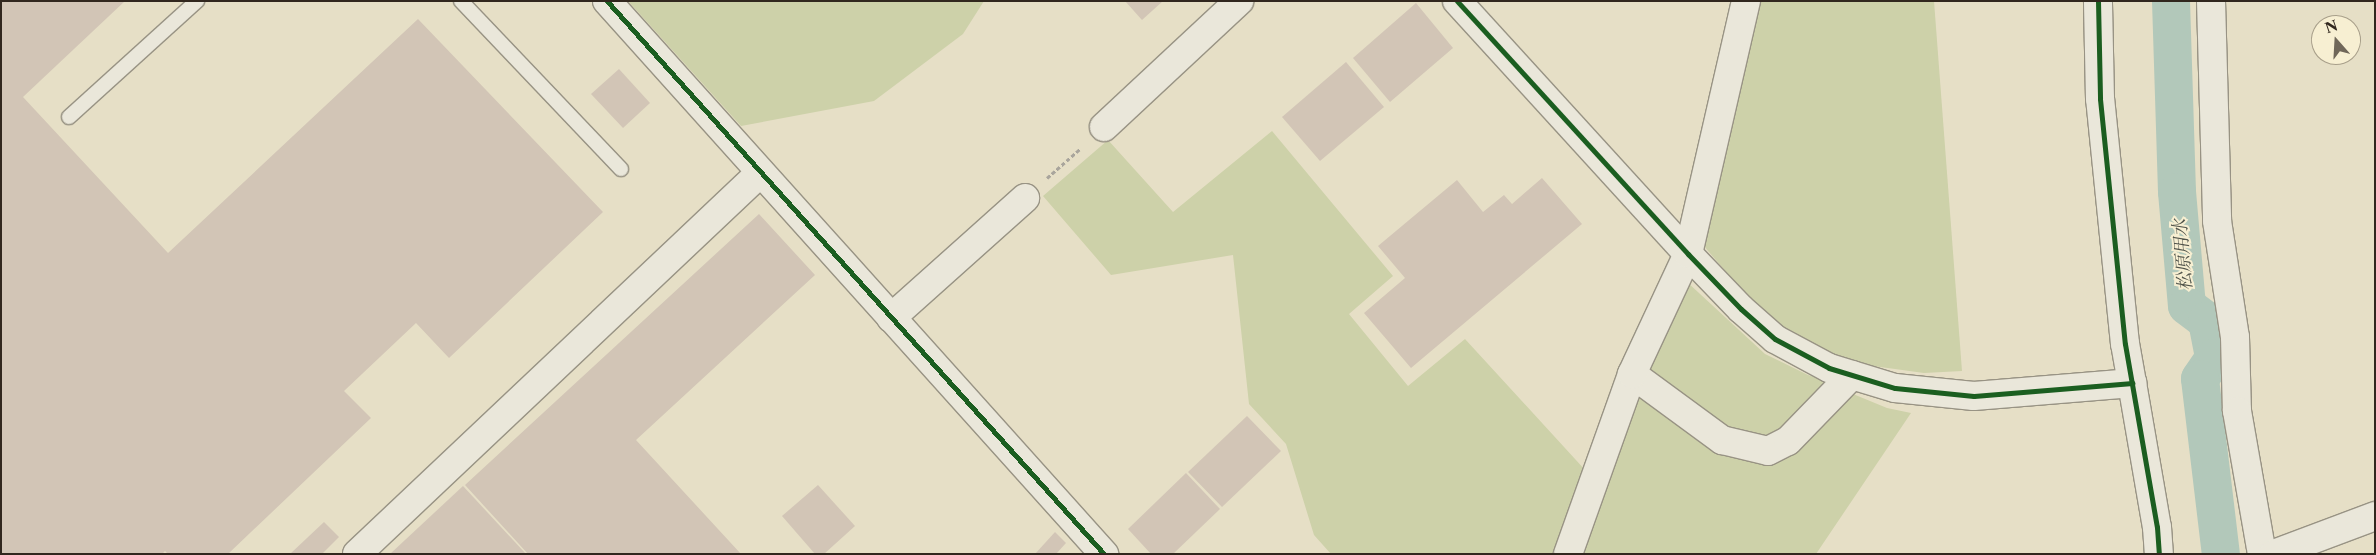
<!DOCTYPE html>
<html>
<head>
<meta charset="utf-8">
<style>
  body { margin:0 }
  #map { position:relative; width:2376px; height:555px; overflow:hidden; background:#e6dfc6; font-family:"Libre Caslon Text","Noto Serif JP",serif }
  div>[style] { position:absolute }
  .green>* { inset:0; background:#cdd1a9 }
  .canal>* { height:38px; margin:-19px; padding:0 19px; transform-origin:19px; border-radius:19px; background:#b2c8ba }
  .building>* { inset:0; background:#d2c5b6 }
  .path>* { height:3px; margin-top:-1.5px; transform-origin:0; background:repeating-linear-gradient(90deg,#a9a59c 0 4px,transparent 0 6.5px) }
  .roads { filter:drop-shadow(1px 0 #989384) drop-shadow(-1px 0 #989384) drop-shadow(0 1px #989384) drop-shadow(0 -1px #989384) }
  .service>* { height:14px; margin:-7px; padding:0 7px; transform-origin:7px; border-radius:7px; background:#eae7da }
  .minor>* { height:28px; margin:-14px; padding:0 14px; transform-origin:14px; border-radius:14px; background:#eae7da }
  .tertiary>* { height:28px; margin:-14px; padding:0 14px; transform-origin:14px; border-radius:14px; background:#eae7da }
  .cycleway>* { height:5px; margin:-2.5px; padding:0 2.5px; transform-origin:2.5px; border-radius:2.5px; background:#1b5e20 }
  span { translate:-50% -50%; white-space:nowrap; text-align:center; line-height:1.15; -webkit-text-stroke:4px #f7efd2; paint-order:stroke }
  .water-label { font-size:18px; color:#51544b; font-style:italic }
  .frame { position:absolute; inset:0; border:2px solid #31271e; pointer-events:none }
  .north { position:absolute; left:2311px; top:15px; width:50px; height:50px; box-sizing:border-box; background:#f7efd2; border:1px solid #a89f8a; border-radius:50%; rotate:341deg; font-size:14px; font-weight:700; line-height:20px; text-align:center; color:#31271e }
  .north::after { content:''; display:block; margin:auto; width:18px; height:22px; background:#706759; clip-path:polygon(50% 0,100% 100%,50% 72%,0 100%) }
</style>
</head>
<body>
<div id="map">
  <div class="green">
    <i style="clip-path:polygon(628px 1px,984px 1px,963px 34px,874px 101px,741px 126px)"></i>
    <i style="clip-path:polygon(1760px 1px,1934px 1px,1962px 371px,1924px 373px,1866px 365px,1829px 356px,1783px 332px,1750px 300px,1703px 245px)"></i>
    <i style="clip-path:polygon(1272px 131px,1393px 276px,1349px 314px,1408px 386px,1465px 339px,1586px 471px,1556px 554px,1331px 554px,1314px 535px,1286px 444px,1249px 404px,1233px 255px,1111px 275px,1043px 196px,1108px 140px,1173px 212px)"></i>
    <i style="clip-path:polygon(1686px 281px,1765px 354px,1808px 375px,1830px 382px,1782px 432px,1763px 437px,1728px 432px,1645px 369px)"></i>
    <i style="clip-path:polygon(1636px 391px,1769px 460px,1853px 394px,1887px 408px,1911px 413px,1816px 554px,1578px 554px)"></i>
  </div>
  <div class="canal">
    <i style="left:2171px;top:1px;width:191px;rotate:88.2deg"></i>
    <i style="left:2177px;top:192px;width:114px;rotate:85deg"></i>
    <i style="left:2187px;top:306px;width:25px;rotate:37deg"></i>
    <i style="left:2207px;top:321px;width:38px;rotate:79deg"></i>
    <i style="left:2214px;top:358px;width:25px;rotate:124deg"></i>
    <i style="left:2200px;top:379px;width:176px;rotate:83.2deg"></i>
  </div>
  <div class="building">
    <i style="clip-path:polygon(1px 1px,125px 1px,23px 97px,168px 253px,418px 19px,603px 212px,449px 358px,416px 323px,344px 391px,371px 418px,228px 554px,168px 554px,165px 551px,162px 554px,1px 554px)"></i>
    <i style="clip-path:polygon(1125px 1px,1163px 1px,1142px 20px)"></i>
    <i style="clip-path:polygon(1416px 3px,1453px 48px,1390px 102px,1353px 58px)"></i>
    <i style="clip-path:polygon(1346px 62px,1384px 107px,1320px 161px,1282px 117px)"></i>
    <i style="clip-path:polygon(619px 69px,650px 103px,623px 128px,591px 94px)"></i>
    <i style="clip-path:polygon(1542px 178px,1582px 224px,1411px 368px,1364px 313px,1405px 278px,1378px 246px,1457px 180px,1483px 212px,1504px 195px,1512px 204px)"></i>
    <i style="clip-path:polygon(759px 214px,815px 275px,636px 440px,741px 554px,528px 554px,465px 485px)"></i>
    <i style="clip-path:polygon(1247px 416px,1281px 451px,1222px 507px,1188px 472px)"></i>
    <i style="clip-path:polygon(1186px 473px,1220px 509px,1173px 554px,1151px 554px,1128px 529px)"></i>
    <i style="clip-path:polygon(818px 485px,855px 526px,824px 554px,815px 554px,782px 516px)"></i>
    <i style="clip-path:polygon(463px 486px,526px 554px,390px 554px)"></i>
    <i style="clip-path:polygon(324px 522px,339px 537px,322px 554px,290px 554px)"></i>
    <i style="clip-path:polygon(1055px 532px,1066px 543px,1056px 554px,1035px 554px)"></i>
  </div>
  <div class="path">
    <i style="left:1047px;top:178px;width:44px;rotate:-41.3deg"></i>
  </div>
  <div class="roads">
    <div class="service">
      <i style="left:461px;top:1px;width:232px;rotate:46.4deg"></i>
      <i style="left:69px;top:117px;width:173px;rotate:-42.2deg"></i>
    </div>
    <div class="minor">
      <i style="left:607px;top:1px;width:744px;rotate:48.05deg"></i>
      <i style="left:1457px;top:1px;width:343px;rotate:47.6deg"></i>
      <i style="left:1688px;top:254px;width:76px;rotate:46.1deg"></i>
      <i style="left:1741px;top:309px;width:45px;rotate:41.4deg"></i>
      <i style="left:1775px;top:339px;width:61px;rotate:28.2deg"></i>
      <i style="left:1829px;top:368px;width:69px;rotate:16.9deg"></i>
      <i style="left:1895px;top:388px;width:79px;rotate:5.8deg"></i>
      <i style="left:1974px;top:396px;width:159px;rotate:-4.7deg"></i>
      <i style="left:2132px;top:383px;width:40px;rotate:-100deg"></i>
      <i style="left:2125px;top:344px;width:246px;rotate:-95.8deg"></i>
      <i style="left:2100px;top:99px;width:98px;rotate:-91.2deg"></i>
      <i style="left:2211px;top:1px;width:220px;rotate:88.4deg"></i>
      <i style="left:2217px;top:221px;width:117px;rotate:81.2deg"></i>
      <i style="left:2235px;top:337px;width:74px;rotate:88.5deg"></i>
      <i style="left:2237px;top:411px;width:145px;rotate:80.1deg"></i>
      <i style="left:1104px;top:127px;width:185px;rotate:-43deg"></i>
      <i style="left:891px;top:318px;width:180px;rotate:-41.8deg"></i>
      <i style="left:1632px;top:374px;width:112px;rotate:36.3deg"></i>
      <i style="left:1722px;top:440px;width:47px;rotate:13.4deg"></i>
      <i style="left:1768px;top:451px;width:22px;rotate:-27deg"></i>
      <i style="left:1788px;top:441px;width:92px;rotate:-45.9deg"></i>
      <i style="left:357px;top:554px;width:555px;rotate:-43.39deg"></i>
      <i style="left:1568px;top:554px;width:191px;rotate:-70.4deg"></i>
      <i style="left:1632px;top:374px;width:132px;rotate:-65deg"></i>
      <i style="left:1688px;top:254px;width:260px;rotate:-77.1deg"></i>
      <i style="left:2274px;top:554px;width:108px;rotate:-20.6deg"></i>
    </div>
    <div class="tertiary">
      <i style="left:2132px;top:383px;width:146px;rotate:80.2deg"></i>
      <i style="left:2157px;top:527px;width:27px;rotate:86deg"></i>
    </div>
  </div>
  <div class="cycleway">
    <i style="left:607px;top:1px;width:744px;rotate:48.05deg"></i>
    <i style="left:1457px;top:1px;width:343px;rotate:47.6deg"></i>
    <i style="left:1688px;top:254px;width:76px;rotate:46.1deg"></i>
    <i style="left:1741px;top:309px;width:45px;rotate:41.4deg"></i>
    <i style="left:1775px;top:339px;width:61px;rotate:28.2deg"></i>
    <i style="left:1829px;top:368px;width:69px;rotate:16.9deg"></i>
    <i style="left:1895px;top:388px;width:79px;rotate:5.8deg"></i>
    <i style="left:1974px;top:396px;width:159px;rotate:-4.7deg"></i>
    <i style="left:2098px;top:1px;width:98px;rotate:88.8deg"></i>
    <i style="left:2100px;top:99px;width:246px;rotate:84.2deg"></i>
    <i style="left:2125px;top:344px;width:186px;rotate:80.1deg"></i>
    <i style="left:2157px;top:527px;width:27px;rotate:86deg"></i>
  </div>
  <div class="water-label">
    <span style="left:2183px;top:255px;rotate:-95deg">松原用水</span>
  </div>
  <div class="frame"></div>
  <div class="north">N</div>
</div>
</body>
</html>
